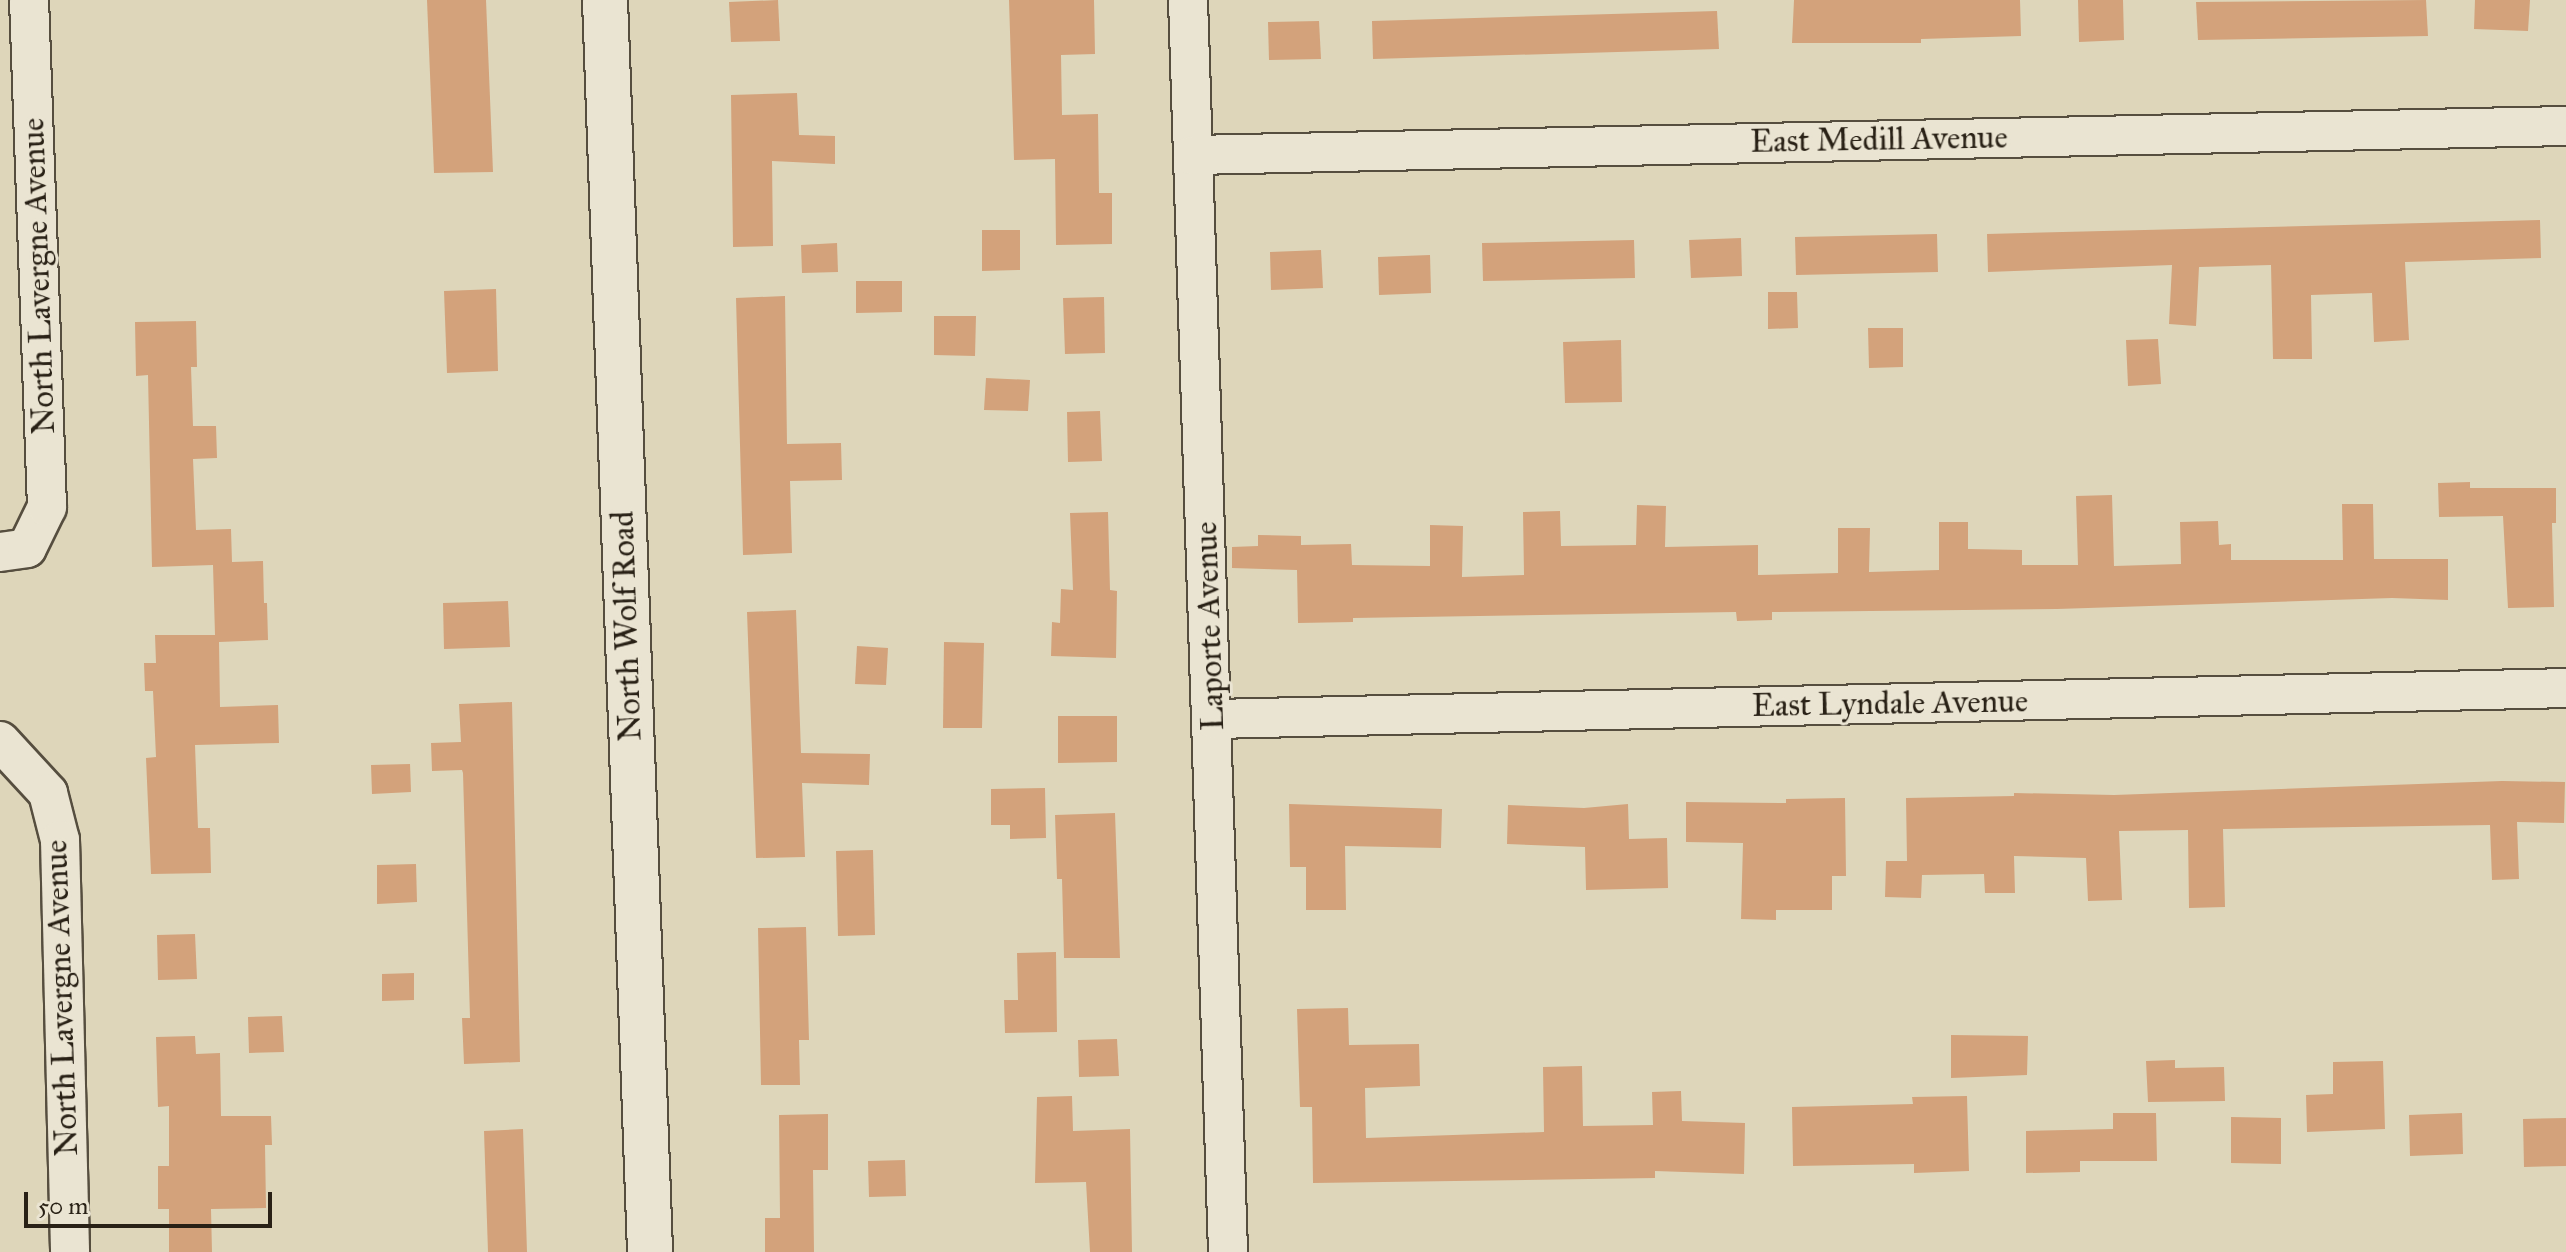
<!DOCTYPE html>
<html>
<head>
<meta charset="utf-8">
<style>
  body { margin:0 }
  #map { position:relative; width:2566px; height:1252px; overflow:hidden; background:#ded6ba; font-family:"IM FELL Great Primer",serif }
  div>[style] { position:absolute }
  .building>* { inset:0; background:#d3a27b }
  .roads { filter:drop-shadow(2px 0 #564e3f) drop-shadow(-2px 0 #564e3f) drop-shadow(0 2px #564e3f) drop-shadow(0 -2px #564e3f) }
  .street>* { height:38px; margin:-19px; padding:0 19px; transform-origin:19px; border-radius:19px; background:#eae4d2 }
  .secondary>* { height:44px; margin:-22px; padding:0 22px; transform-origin:22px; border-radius:22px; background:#eae4d2 }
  span { translate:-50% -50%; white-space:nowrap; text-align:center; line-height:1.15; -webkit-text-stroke:6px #eae4d2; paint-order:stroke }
  .street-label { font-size:32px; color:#292116 }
  .scale { position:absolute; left:24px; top:1192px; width:248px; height:36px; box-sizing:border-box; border:4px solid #292116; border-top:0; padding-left:10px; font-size:24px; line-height:28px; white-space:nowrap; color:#292116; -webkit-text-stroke:6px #eae4d2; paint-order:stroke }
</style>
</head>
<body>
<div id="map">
  <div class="building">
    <i style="clip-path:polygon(427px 0,486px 0,493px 172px,434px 173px)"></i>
    <i style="clip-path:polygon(778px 0,780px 41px,731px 42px,729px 2px)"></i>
    <i style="clip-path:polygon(1009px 0,1094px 0,1095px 54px,1061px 55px,1062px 115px,1098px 114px,1099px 193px,1112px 193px,1112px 244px,1056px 245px,1055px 159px,1014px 160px)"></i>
    <i style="clip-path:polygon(1794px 0,2020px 0,2021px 36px,1921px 39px,1921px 43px,1792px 43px)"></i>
    <i style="clip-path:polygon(2078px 0,2123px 0,2124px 40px,2079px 42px)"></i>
    <i style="clip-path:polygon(2426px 0,2428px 36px,2198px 40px,2196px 2px)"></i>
    <i style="clip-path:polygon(2475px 0,2530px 0,2528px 31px,2474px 29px)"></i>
    <i style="clip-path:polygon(1717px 11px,1719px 49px,1373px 59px,1372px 21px)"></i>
    <i style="clip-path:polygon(1319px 21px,1321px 59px,1269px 60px,1268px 22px)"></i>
    <i style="clip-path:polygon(797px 93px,799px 135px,835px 136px,835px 164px,772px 161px,773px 246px,733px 247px,731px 95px)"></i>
    <i style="clip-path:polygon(2540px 220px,2541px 258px,2405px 262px,2409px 340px,2374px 342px,2372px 293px,2311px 295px,2312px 359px,2273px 359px,2271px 265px,2199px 267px,2196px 326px,2169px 324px,2172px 265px,1988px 272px,1987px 234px)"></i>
    <i style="clip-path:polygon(982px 230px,1020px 230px,1020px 270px,982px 271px)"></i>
    <i style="clip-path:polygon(1937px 234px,1938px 272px,1796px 275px,1795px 237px)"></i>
    <i style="clip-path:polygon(1741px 238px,1742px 276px,1691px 278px,1689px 240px)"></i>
    <i style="clip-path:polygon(1634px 240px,1635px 278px,1483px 281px,1482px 243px)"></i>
    <i style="clip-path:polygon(837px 243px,838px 272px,802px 273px,801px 245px)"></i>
    <i style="clip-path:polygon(1321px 250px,1323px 288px,1271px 290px,1270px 252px)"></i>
    <i style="clip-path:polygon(1430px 255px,1431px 293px,1379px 295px,1378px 257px)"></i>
    <i style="clip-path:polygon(856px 281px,902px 281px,902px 312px,856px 313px)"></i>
    <i style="clip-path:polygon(496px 289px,498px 371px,447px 373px,444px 291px)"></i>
    <i style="clip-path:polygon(1768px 292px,1797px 292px,1798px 328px,1768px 329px)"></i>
    <i style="clip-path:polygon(785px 296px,787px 444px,841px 443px,842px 480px,790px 481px,792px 553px,743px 555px,736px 298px)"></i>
    <i style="clip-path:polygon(1104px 297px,1105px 353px,1065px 354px,1063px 298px)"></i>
    <i style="clip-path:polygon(934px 316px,976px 316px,975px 356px,934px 355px)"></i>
    <i style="clip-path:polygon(196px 321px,197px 367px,191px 367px,193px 426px,216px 426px,217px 458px,193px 459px,196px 530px,231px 529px,232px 562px,263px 561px,264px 603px,267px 603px,268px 640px,219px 642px,220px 707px,278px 705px,279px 743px,195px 745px,198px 828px,210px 828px,211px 873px,151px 874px,146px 758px,156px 757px,153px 691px,145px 691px,144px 663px,156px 663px,155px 635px,215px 635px,213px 565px,152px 567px,148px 375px,136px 376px,135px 322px)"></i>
    <i style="clip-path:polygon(1868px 328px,1903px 328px,1903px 367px,1869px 368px)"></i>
    <i style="clip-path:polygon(2158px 339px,2161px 384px,2128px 386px,2126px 340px)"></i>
    <i style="clip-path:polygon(1621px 340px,1622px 402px,1565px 403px,1563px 342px)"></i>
    <i style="clip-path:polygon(986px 378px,1030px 380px,1028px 411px,984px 410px)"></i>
    <i style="clip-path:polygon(1100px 411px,1102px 461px,1068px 462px,1067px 412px)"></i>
    <i style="clip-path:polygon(2470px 482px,2470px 488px,2556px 488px,2556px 523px,2552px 523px,2554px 607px,2508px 608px,2503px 516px,2439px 517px,2438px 483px)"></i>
    <i style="clip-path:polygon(2112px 495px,2114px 566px,2181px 564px,2180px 522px,2218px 521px,2219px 545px,2231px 544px,2231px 560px,2343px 560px,2342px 504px,2373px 504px,2374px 559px,2448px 559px,2448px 600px,2392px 598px,2057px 609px,1772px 612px,1772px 620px,1737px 621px,1736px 612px,1353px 618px,1353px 622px,1298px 623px,1297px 570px,1232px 568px,1232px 547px,1258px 546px,1258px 535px,1301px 536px,1301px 545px,1351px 544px,1352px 565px,1430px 566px,1430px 525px,1463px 526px,1462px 577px,1524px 575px,1523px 512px,1560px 511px,1561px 546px,1636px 545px,1637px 505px,1666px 506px,1665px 547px,1758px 545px,1758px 575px,1838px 573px,1838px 528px,1870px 528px,1869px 572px,1939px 570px,1939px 522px,1968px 522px,1968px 549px,2022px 550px,2022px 565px,2078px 565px,2076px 496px)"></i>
    <i style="clip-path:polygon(1108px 512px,1110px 590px,1117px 591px,1116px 658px,1051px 656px,1052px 622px,1060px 623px,1061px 589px,1073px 590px,1070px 513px)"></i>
    <i style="clip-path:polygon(508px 601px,510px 647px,444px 649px,443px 603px)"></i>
    <i style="clip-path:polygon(796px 610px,801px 753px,870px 754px,869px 785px,802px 783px,805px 857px,756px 858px,747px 612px)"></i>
    <i style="clip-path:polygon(944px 642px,984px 643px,982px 728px,943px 728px)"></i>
    <i style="clip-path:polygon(857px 646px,888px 648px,886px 685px,855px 684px)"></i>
    <i style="clip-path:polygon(512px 702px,520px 1062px,464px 1064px,462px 1018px,470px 1018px,463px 773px,462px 770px,432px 771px,431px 743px,461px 742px,459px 704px)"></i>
    <i style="clip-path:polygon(1058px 716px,1117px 716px,1117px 762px,1058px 763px)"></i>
    <i style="clip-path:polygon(410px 764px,411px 792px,372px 794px,371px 765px)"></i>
    <i style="clip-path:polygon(2502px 781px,2565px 782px,2564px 823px,2517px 822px,2519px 879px,2492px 880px,2490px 825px,2223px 829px,2225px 907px,2189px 908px,2188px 830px,2119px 831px,2122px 900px,2088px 901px,2086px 858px,2014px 856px,2015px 893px,1985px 893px,1984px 874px,1922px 875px,1921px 898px,1885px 897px,1886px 861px,1907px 861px,1906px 798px,2014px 796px,2014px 793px,2114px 795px)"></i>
    <i style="clip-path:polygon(1045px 788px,1046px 838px,1010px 839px,1010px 825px,991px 825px,991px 789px)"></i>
    <i style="clip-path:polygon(1845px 798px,1846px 876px,1832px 876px,1832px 910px,1776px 910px,1776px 920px,1741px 919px,1743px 843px,1686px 842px,1686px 802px,1786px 803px,1786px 799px)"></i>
    <i style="clip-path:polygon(1289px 804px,1442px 809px,1441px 848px,1345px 846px,1346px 910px,1306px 910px,1306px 867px,1290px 867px)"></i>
    <i style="clip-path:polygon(1628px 804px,1629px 839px,1667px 838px,1668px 888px,1586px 890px,1585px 847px,1507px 844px,1508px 805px,1584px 808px)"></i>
    <i style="clip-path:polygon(1115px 813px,1120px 958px,1064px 958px,1062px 879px,1057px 879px,1055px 815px)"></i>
    <i style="clip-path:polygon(873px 850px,875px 935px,838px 936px,836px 851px)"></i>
    <i style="clip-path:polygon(416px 864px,417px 902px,377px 904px,377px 865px)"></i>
    <i style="clip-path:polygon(806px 927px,809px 1040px,799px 1040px,800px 1085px,761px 1085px,758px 928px)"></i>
    <i style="clip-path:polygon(195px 934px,197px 979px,158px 980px,157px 935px)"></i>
    <i style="clip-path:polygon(1056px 952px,1057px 1032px,1005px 1033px,1004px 1000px,1018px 1000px,1017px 953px)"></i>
    <i style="clip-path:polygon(414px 973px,414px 1000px,382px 1001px,382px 974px)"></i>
    <i style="clip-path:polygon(1348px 1008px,1349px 1045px,1419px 1044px,1420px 1086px,1365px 1088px,1366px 1138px,1544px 1132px,1543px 1067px,1582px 1066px,1583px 1126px,1653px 1125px,1652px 1092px,1681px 1091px,1682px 1121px,1745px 1123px,1744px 1174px,1655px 1171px,1655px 1178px,1313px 1183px,1312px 1107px,1300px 1107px,1297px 1009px)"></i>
    <i style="clip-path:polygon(282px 1016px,284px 1052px,249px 1053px,248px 1017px)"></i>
    <i style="clip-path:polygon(1951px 1035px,2028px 1036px,2027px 1075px,1951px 1078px)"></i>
    <i style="clip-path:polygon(195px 1036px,196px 1054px,220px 1053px,221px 1116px,271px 1116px,272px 1145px,265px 1145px,266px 1208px,211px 1209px,212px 1252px,169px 1252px,169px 1209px,158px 1209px,158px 1166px,169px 1166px,169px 1106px,158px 1107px,156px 1037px)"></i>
    <i style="clip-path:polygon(1117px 1039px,1119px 1076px,1079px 1077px,1078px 1040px)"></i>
    <i style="clip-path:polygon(2175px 1060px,2175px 1068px,2224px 1067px,2225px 1101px,2148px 1102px,2146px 1061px)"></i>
    <i style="clip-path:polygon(2383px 1061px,2385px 1129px,2307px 1132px,2306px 1095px,2333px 1094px,2333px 1062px)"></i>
    <i style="clip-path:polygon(1072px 1096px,1073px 1131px,1130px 1129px,1132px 1252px,1090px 1252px,1086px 1182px,1035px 1183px,1037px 1097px)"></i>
    <i style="clip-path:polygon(1967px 1096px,1969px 1171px,1914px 1173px,1914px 1164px,1793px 1166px,1792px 1107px,1913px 1104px,1912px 1097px)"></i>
    <i style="clip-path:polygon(2113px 1113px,2156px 1113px,2157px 1161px,2080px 1161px,2080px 1172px,2026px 1173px,2026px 1131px,2113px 1129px)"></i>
    <i style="clip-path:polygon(2462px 1113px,2463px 1154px,2410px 1156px,2409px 1115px)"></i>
    <i style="clip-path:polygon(828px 1114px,828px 1170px,813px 1170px,814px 1252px,765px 1252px,765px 1218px,780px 1218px,779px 1115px)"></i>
    <i style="clip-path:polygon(2231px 1117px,2281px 1118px,2281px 1164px,2231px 1163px)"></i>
    <i style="clip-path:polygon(2566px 1118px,2566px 1166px,2524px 1167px,2523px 1119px)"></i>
    <i style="clip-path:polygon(523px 1129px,527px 1252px,488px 1252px,484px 1131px)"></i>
    <i style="clip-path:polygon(905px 1160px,906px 1196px,869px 1197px,868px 1161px)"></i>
  </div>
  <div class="roads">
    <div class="street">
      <i style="left:1188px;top:0;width:1253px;rotate:88.17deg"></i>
      <i style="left:1193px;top:155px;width:1373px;rotate:-1.21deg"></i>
      <i style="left:0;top:552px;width:27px;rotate:-8deg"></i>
      <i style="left:27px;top:548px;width:46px;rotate:-64deg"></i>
      <i style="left:47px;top:507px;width:507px;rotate:-92.03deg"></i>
      <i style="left:1214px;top:719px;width:1352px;rotate:-1.31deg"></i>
      <i style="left:0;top:741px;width:71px;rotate:47.3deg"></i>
      <i style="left:48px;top:793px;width:49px;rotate:75.7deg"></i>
      <i style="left:60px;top:840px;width:412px;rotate:88.6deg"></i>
    </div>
    <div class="secondary">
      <i style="left:605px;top:0;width:1253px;rotate:87.94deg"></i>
    </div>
  </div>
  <div class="street-label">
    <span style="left:1879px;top:140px;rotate:-1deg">East Medill Avenue</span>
    <span style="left:39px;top:276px;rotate:-92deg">North Lavergne Avenue</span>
    <span style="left:627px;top:626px;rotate:-92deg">North Wolf Road</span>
    <span style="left:1210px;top:626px;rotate:-92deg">Laporte Avenue</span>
    <span style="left:1890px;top:704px;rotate:-1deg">East Lyndale Avenue</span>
    <span style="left:62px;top:998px;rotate:-92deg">North Lavergne Avenue</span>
  </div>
  <div class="scale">50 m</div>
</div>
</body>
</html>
